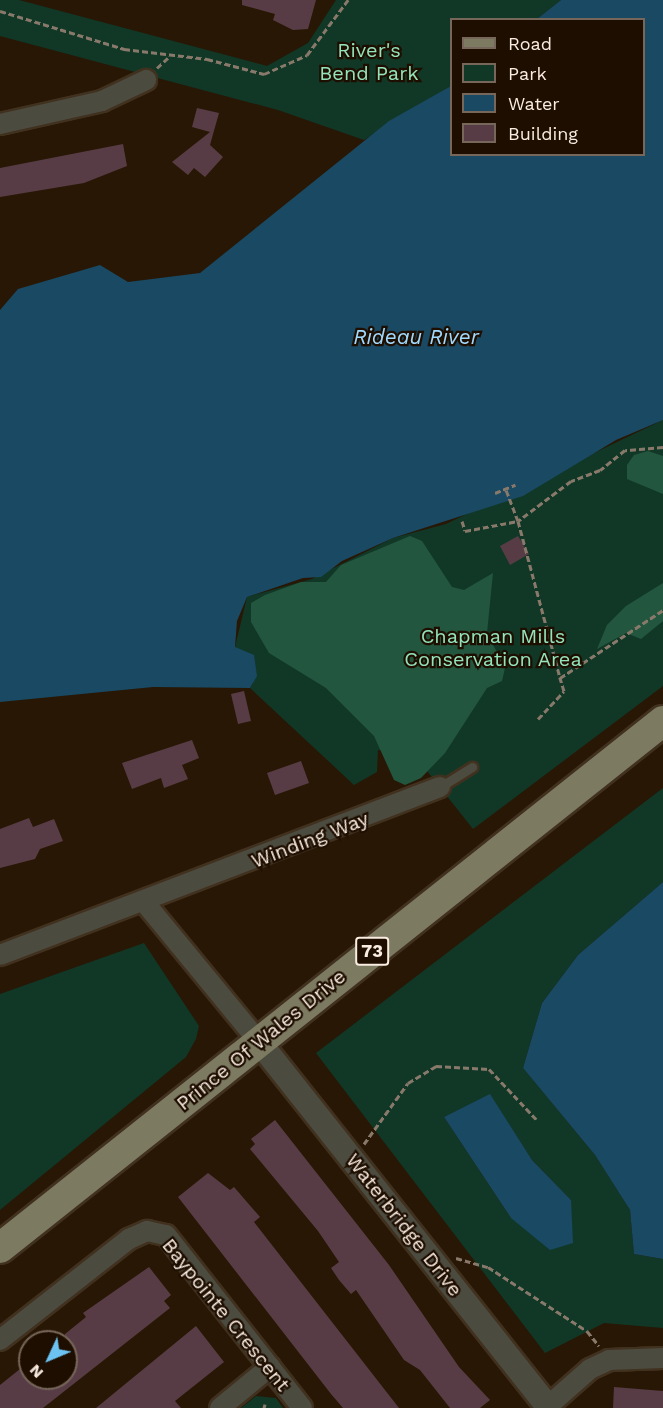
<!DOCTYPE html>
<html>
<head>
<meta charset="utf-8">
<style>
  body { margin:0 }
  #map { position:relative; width:663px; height:1408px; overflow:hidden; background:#281705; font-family:"Work Sans",sans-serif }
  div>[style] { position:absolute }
  .green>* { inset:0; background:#113827 }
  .forest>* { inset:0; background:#23563f }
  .water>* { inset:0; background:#194963 }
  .building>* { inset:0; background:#583c45 }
  .path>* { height:3px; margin-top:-1.5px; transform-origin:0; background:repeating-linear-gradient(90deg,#88796a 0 6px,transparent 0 9px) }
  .roads { filter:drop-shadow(2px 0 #41311f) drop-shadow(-2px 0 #41311f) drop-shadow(0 2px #41311f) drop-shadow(0 -2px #41311f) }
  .service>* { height:9px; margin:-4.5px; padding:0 4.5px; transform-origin:4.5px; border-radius:4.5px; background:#4c4b3f }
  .minor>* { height:20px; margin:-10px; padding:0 10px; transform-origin:10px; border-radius:10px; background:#4c4b3f }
  .tertiary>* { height:24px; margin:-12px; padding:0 12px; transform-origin:12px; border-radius:12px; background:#4c4b3f }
  .primary>* { height:30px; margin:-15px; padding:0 15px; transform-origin:15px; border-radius:15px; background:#7d7a62 }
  span { translate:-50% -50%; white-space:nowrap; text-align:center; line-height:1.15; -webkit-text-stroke:4.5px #1e0e00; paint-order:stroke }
  .shield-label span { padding:2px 4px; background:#1e0e00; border:2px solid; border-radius:4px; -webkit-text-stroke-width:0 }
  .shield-label { font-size:18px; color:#f9ece1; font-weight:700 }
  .park-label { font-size:20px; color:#93e3bb }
  .street-label { font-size:20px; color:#f9ece1 }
  .water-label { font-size:21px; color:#9fd9fe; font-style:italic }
  .legend { position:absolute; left:450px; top:18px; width:195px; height:138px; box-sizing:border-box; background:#1e0e00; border:2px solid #76675a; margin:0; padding:8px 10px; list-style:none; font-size:18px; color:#f9ece1 }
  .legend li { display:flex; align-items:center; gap:12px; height:30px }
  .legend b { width:30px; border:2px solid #76675a }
  .north { position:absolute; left:18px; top:1330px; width:60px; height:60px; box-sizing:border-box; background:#1e0e00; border:2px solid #76675a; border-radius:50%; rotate:226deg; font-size:16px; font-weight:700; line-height:24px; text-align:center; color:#f9ece1 }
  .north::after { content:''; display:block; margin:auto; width:21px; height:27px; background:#6cc3f2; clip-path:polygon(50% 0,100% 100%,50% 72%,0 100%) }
</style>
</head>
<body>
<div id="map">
  <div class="green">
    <i style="clip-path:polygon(0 0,19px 0,267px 66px,308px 43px,336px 0,561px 0,537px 19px,452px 20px,451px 86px,364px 140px,278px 110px,0 36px)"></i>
    <i style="clip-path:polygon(663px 420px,663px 686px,473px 829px,412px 752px,378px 750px,377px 772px,354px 785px,250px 688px,253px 683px,235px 647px,247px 597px,312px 579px,393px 538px,446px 524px)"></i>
    <i style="clip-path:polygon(evenodd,663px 788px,663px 882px,578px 955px,542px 1003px,523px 1068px,595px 1155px,630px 1210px,634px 1254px,663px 1259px,663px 1328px,604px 1323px,545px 1353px,316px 1053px,663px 788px,490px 1095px,532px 1160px,571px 1200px,511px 1218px,444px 1117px,490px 1095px)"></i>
    <i style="clip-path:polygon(144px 943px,199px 1026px,196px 1039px,186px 1057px,0 1210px,0 994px)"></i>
    <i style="clip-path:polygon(256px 1396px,276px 1398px,283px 1408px,241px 1408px)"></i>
  </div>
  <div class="forest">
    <i style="clip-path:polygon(648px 451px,663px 456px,663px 494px,627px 479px,627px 465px,634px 455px)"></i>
    <i style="clip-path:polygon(410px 536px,422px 541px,452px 587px,464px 590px,493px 573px,487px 633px,505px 668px,502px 681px,487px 688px,445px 753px,421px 778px,405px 785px,394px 780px,374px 736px,326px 688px,269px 653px,251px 622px,251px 603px,265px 595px,301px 582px,326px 582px,341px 565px)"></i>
    <i style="clip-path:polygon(663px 583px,663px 621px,641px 639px,626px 633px,597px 649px,607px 625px,626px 606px)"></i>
  </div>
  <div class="water">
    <i style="clip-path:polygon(561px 0,663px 0,663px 420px,616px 440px,523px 496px,393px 538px,342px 561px,321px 577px,303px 578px,247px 597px,237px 621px,235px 647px,254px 655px,257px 676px,250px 688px,153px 687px,0 702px,0 310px,18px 289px,100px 265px,128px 282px,200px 273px,389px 121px,451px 86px,452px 154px,644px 154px,644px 20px,537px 19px)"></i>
    <i style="clip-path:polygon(663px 882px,663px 1259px,634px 1254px,630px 1210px,595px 1155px,523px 1068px,542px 1003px,578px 955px)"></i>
    <i style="clip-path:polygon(490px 1094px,532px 1160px,571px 1200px,573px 1243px,550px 1250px,511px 1218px,444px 1117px)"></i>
  </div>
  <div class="building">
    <i style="clip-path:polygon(242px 0,316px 0,308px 29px,293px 30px,273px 20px,275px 14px,242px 5px)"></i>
    <i style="clip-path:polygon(197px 108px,219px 113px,210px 145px,223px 157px,205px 177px,194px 168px,188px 175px,172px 162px,210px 132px,192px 127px)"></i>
    <i style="clip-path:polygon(123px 144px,127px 166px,84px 183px,0 197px,0 168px)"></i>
    <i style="clip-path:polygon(518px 536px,529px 554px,510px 565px,500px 546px)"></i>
    <i style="clip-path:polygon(244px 691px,251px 721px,238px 724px,231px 694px)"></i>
    <i style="clip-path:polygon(192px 740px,199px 758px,182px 765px,188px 779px,164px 788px,161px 778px,132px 789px,122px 763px)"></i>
    <i style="clip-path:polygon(301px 761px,309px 783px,275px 795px,267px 773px)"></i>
    <i style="clip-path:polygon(29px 818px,33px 827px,54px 819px,63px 841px,40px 849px,35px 859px,0 868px,0 829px)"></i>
    <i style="clip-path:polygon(275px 1120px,389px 1265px,459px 1367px,490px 1400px,480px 1408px,450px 1408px,420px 1370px,404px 1360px,356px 1290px,351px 1294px,339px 1280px,331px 1268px,339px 1262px,318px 1231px,250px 1149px,255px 1144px,251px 1139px)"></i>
    <i style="clip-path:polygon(208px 1173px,230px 1190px,234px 1187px,260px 1217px,254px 1222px,399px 1408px,343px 1408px,331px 1394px,178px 1197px)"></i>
    <i style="clip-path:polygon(149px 1267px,171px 1295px,164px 1301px,170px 1308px,43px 1408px,0 1408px,0 1385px,30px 1361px,30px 1378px,66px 1378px,65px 1334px,86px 1317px,83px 1313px)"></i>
    <i style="clip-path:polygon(196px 1326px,224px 1362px,175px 1401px,181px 1408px,96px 1408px)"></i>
    <i style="clip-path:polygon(614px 1387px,663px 1391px,663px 1408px,613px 1408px)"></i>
  </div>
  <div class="path">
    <i style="left:0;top:11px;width:130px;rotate:17deg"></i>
    <i style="left:124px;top:49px;width:84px;rotate:6.9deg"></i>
    <i style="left:207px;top:59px;width:59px;rotate:14.7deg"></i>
    <i style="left:264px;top:74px;width:47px;rotate:-23.8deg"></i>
    <i style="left:307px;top:55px;width:69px;rotate:-53.3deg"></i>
    <i style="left:157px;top:68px;width:16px;rotate:-43deg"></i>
    <i style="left:663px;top:447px;width:38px;rotate:175deg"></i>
    <i style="left:625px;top:450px;width:32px;rotate:141deg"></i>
    <i style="left:600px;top:470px;width:31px;rotate:159deg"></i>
    <i style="left:571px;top:481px;width:66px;rotate:143deg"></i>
    <i style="left:518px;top:521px;width:163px;rotate:75deg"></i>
    <i style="left:560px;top:678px;width:123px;rotate:-33.4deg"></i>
    <i style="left:495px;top:493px;width:22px;rotate:-22deg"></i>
    <i style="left:462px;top:521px;width:10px;rotate:73deg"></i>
    <i style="left:465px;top:531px;width:54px;rotate:-10.7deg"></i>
    <i style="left:518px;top:521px;width:34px;rotate:-111deg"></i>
    <i style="left:538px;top:719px;width:38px;rotate:-47deg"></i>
    <i style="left:564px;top:691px;width:14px;rotate:-107deg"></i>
    <i style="left:364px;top:1144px;width:75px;rotate:-54.2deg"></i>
    <i style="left:408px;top:1083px;width:33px;rotate:-31deg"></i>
    <i style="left:436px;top:1066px;width:53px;rotate:3.2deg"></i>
    <i style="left:489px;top:1069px;width:69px;rotate:46.8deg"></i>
    <i style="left:456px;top:1258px;width:33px;rotate:16deg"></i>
    <i style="left:488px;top:1267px;width:118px;rotate:32.9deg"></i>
    <i style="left:587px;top:1331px;width:19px;rotate:51deg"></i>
    <i style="left:264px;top:1408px;width:4px;rotate:-76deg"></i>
  </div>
  <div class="roads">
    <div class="service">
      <i style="left:440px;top:787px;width:38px;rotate:-32deg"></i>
    </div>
    <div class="minor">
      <i style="left:0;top:124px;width:105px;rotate:-12.7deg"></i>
      <i style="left:102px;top:101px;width:49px;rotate:-25.5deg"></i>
      <i style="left:145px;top:903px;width:180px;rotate:50.6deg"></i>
      <i style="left:0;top:955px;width:471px;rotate:-20.9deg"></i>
      <i style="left:0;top:1340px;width:164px;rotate:-38.1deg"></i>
      <i style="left:129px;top:1239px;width:20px;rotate:-24deg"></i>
      <i style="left:147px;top:1231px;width:19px;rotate:12deg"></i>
      <i style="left:166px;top:1235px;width:220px;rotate:51.8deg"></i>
      <i style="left:548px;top:1406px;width:56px;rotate:-41.4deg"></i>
      <i style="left:590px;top:1369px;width:21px;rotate:-25deg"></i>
      <i style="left:609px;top:1360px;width:54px;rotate:-2.1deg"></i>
      <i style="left:220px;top:1408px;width:65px;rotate:-39.4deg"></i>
    </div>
    <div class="tertiary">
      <i style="left:259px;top:1042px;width:467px;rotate:51.6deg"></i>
    </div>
    <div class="primary">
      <i style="left:0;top:1248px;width:847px;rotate:-38.48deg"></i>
    </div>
  </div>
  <div class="shield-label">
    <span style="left:372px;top:951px">73</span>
  </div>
  <div class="park-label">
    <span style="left:369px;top:62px">River's<br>Bend Park</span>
    <span style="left:493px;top:648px">Chapman Mills<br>Conservation Area</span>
  </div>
  <div class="street-label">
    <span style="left:310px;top:840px;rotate:-21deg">Winding Way</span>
    <span style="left:261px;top:1040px;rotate:-39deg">Prince Of Wales Drive</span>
    <span style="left:404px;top:1225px;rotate:52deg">Waterbridge Drive</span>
    <span style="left:226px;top:1315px;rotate:51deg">Baypointe Crescent</span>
  </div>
  <div class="water-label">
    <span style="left:416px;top:337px">Rideau River</span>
  </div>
  <ul class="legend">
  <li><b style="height:8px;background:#7d7a62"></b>Road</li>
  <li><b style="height:16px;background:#113827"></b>Park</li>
  <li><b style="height:16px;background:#194963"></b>Water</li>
  <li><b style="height:16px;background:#583c45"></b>Building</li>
  </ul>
  <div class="north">N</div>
</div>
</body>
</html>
